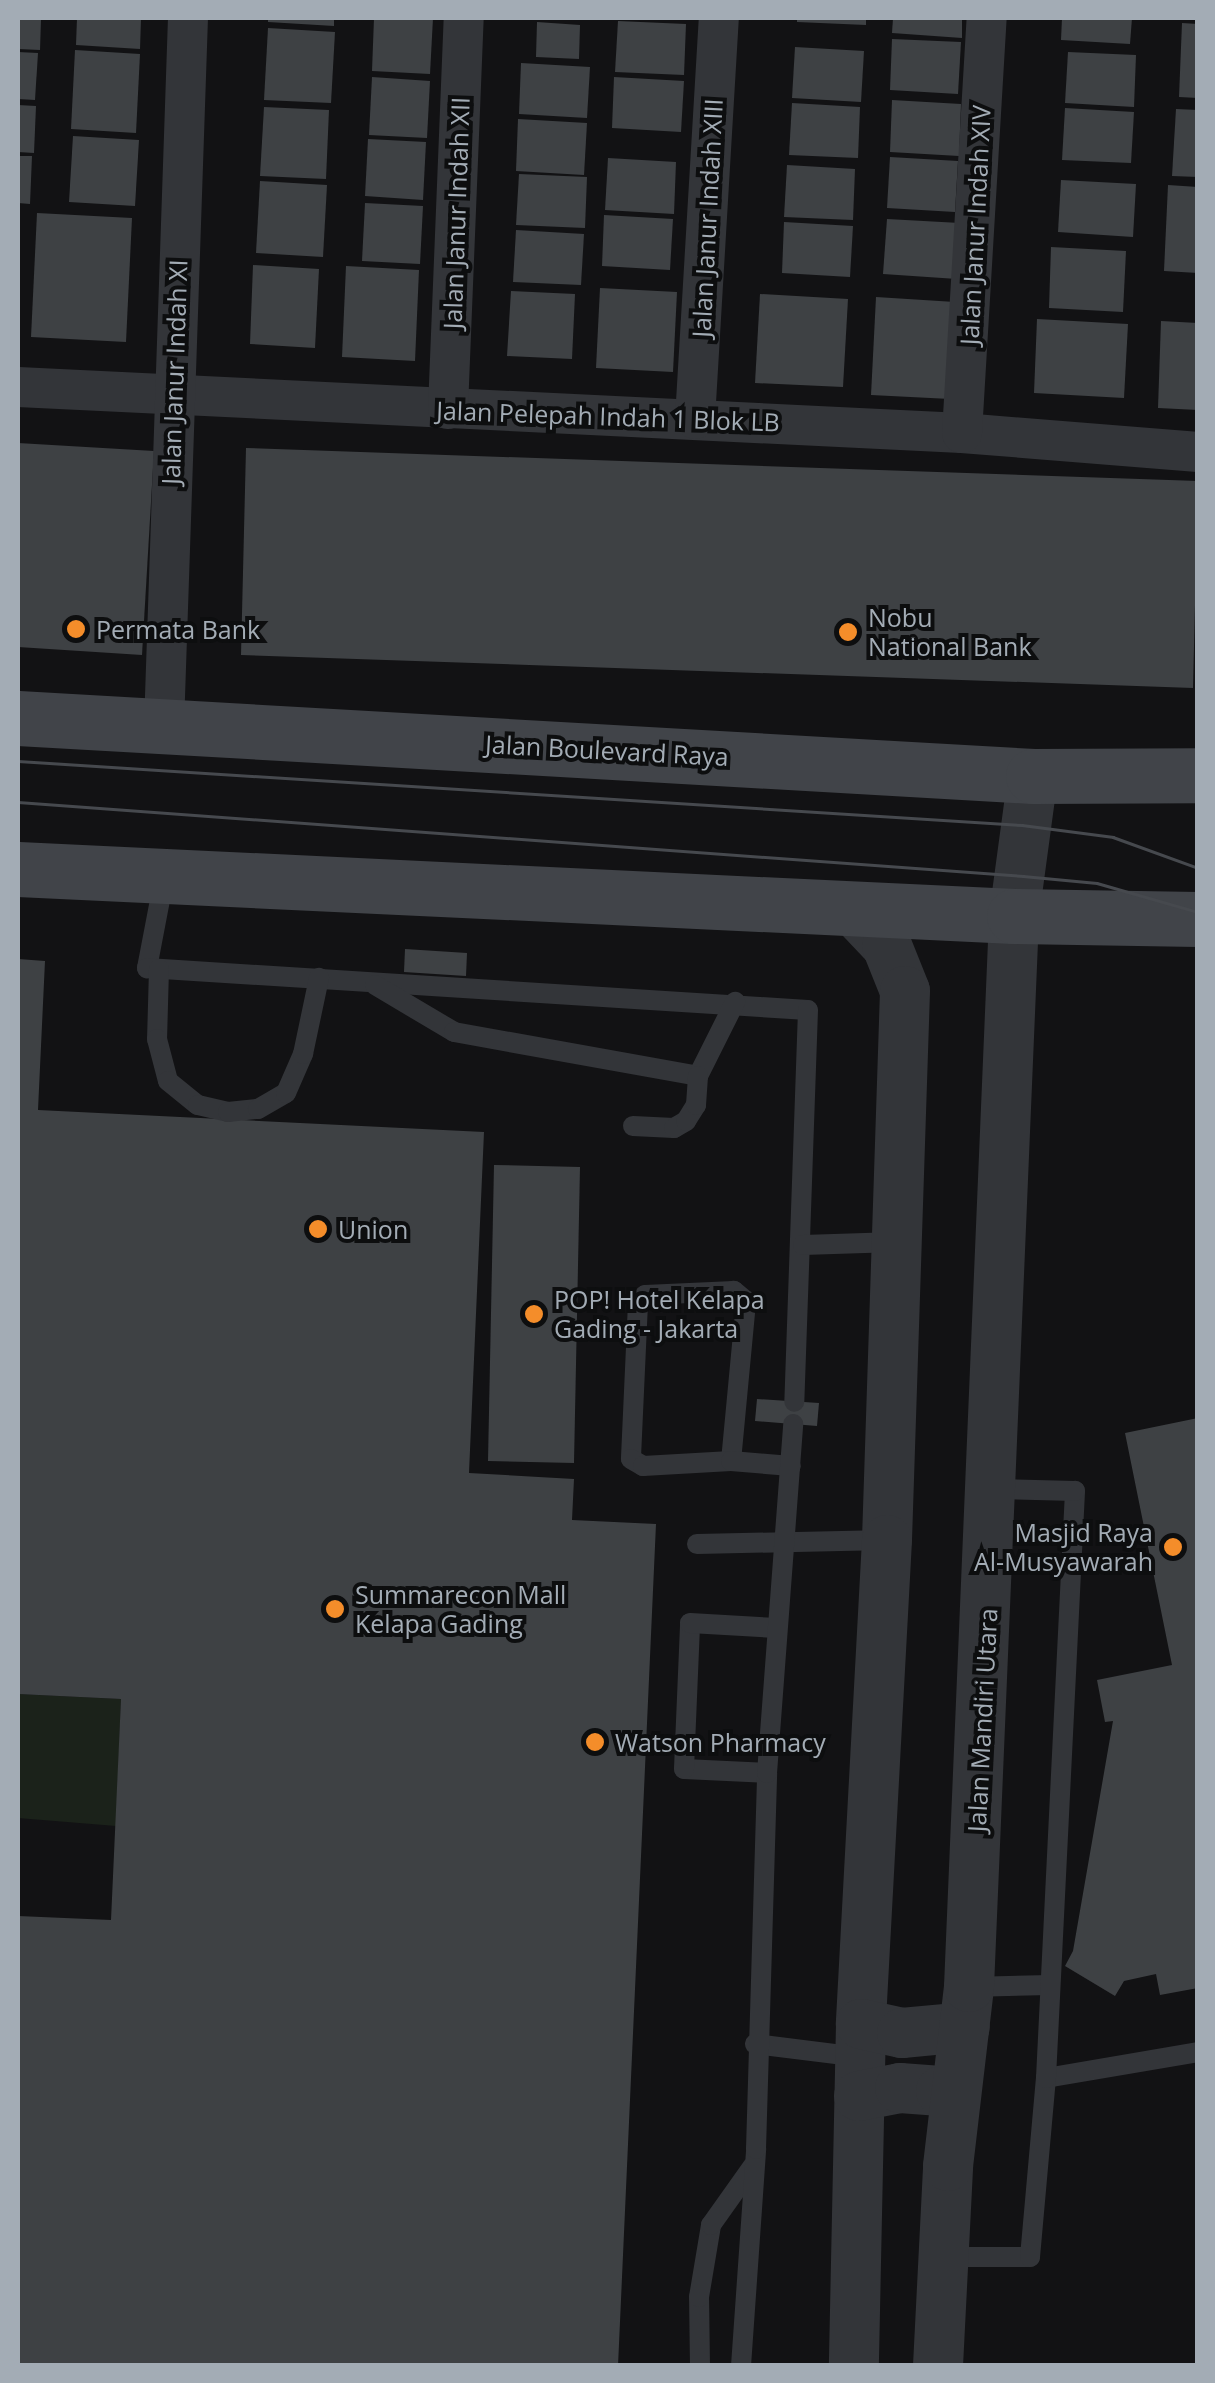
<!DOCTYPE html>
<html>
<head>
<meta charset="utf-8">
<style>
  body { margin:0 }
  #map { position:relative; width:1215px; height:2383px; overflow:hidden; background:#121214; font-family:"Open Sans",sans-serif }
  div>[style] { position:absolute }
  .green>* { inset:0; background:#1b221a }
  .building>* { inset:0; background:#3e4144 }
  .service>* { height:20px; margin:-10px; padding:0 10px; transform-origin:10px; border-radius:10px; background:#333539 }
  .minor>* { height:40px; margin:-20px; padding:0 20px; transform-origin:20px; border-radius:20px; background:#333539 }
  .tertiary>* { height:50px; margin:-25px; padding:0 25px; transform-origin:25px; border-radius:25px; background:#333539 }
  .secondary>* { height:55px; margin:-27.5px; padding:0 27.5px; transform-origin:27.5px; border-radius:27.5px; background:#414449 }
  .tram>* { height:2.5px; margin:-1.25px; padding:0 1.25px; transform-origin:1.25px; border-radius:1.25px; background:#46494e }
  .dots>* { width:28px; height:28px; translate:-50% -50%; box-sizing:border-box; border:5px solid #0d0e0f; border-radius:50% }
  span { translate:-50% -50%; white-space:nowrap; text-align:center; line-height:1.15; -webkit-text-stroke:8px #0d0e0f; paint-order:stroke }
  .street-label { font-size:25px; color:#a3acb5 }
  .poi-label { font-size:25px; color:#a3acb5 }
  .left { translate:0 -50%; text-align:left }
  .right { translate:-100% -50%; text-align:right }
  .frame { position:absolute; inset:0; border:20px solid #a3acb5; pointer-events:none }
</style>
</head>
<body>
<div id="map">
  <div class="green">
    <i style="clip-path:polygon(18px 1694px,121px 1699px,116px 1826px,18px 1818px)"></i>
  </div>
  <div class="building">
    <i style="clip-path:polygon(18px 18px,41px 18px,40px 50px,18px 49px)"></i>
    <i style="clip-path:polygon(77px 18px,141px 18px,140px 49px,76px 45px)"></i>
    <i style="clip-path:polygon(268px 18px,334px 18px,334px 26px,268px 22px)"></i>
    <i style="clip-path:polygon(374px 18px,433px 18px,430px 74px,372px 71px)"></i>
    <i style="clip-path:polygon(797px 18px,866px 18px,866px 25px,797px 22px)"></i>
    <i style="clip-path:polygon(893px 18px,962px 18px,962px 38px,892px 33px)"></i>
    <i style="clip-path:polygon(1062px 18px,1132px 18px,1130px 44px,1061px 40px)"></i>
    <i style="clip-path:polygon(618px 21px,686px 24px,684px 75px,615px 72px)"></i>
    <i style="clip-path:polygon(537px 22px,580px 25px,579px 59px,536px 57px)"></i>
    <i style="clip-path:polygon(1182px 23px,1198px 24px,1198px 98px,1179px 97px)"></i>
    <i style="clip-path:polygon(268px 28px,335px 32px,331px 103px,264px 100px)"></i>
    <i style="clip-path:polygon(892px 39px,961px 42px,958px 94px,890px 90px)"></i>
    <i style="clip-path:polygon(795px 47px,864px 51px,861px 102px,792px 98px)"></i>
    <i style="clip-path:polygon(75px 50px,140px 54px,136px 133px,71px 129px)"></i>
    <i style="clip-path:polygon(18px 52px,38px 53px,35px 100px,18px 99px)"></i>
    <i style="clip-path:polygon(1068px 52px,1136px 55px,1134px 107px,1065px 103px)"></i>
    <i style="clip-path:polygon(521px 63px,590px 67px,587px 118px,519px 114px)"></i>
    <i style="clip-path:polygon(372px 77px,430px 81px,427px 138px,369px 135px)"></i>
    <i style="clip-path:polygon(614px 77px,684px 81px,681px 132px,612px 128px)"></i>
    <i style="clip-path:polygon(892px 100px,961px 104px,959px 156px,890px 152px)"></i>
    <i style="clip-path:polygon(792px 103px,860px 107px,858px 158px,789px 155px)"></i>
    <i style="clip-path:polygon(18px 105px,36px 106px,34px 153px,18px 152px)"></i>
    <i style="clip-path:polygon(264px 107px,329px 110px,326px 179px,260px 176px)"></i>
    <i style="clip-path:polygon(1065px 108px,1134px 112px,1131px 163px,1062px 160px)"></i>
    <i style="clip-path:polygon(1176px 109px,1198px 110px,1198px 177px,1172px 176px)"></i>
    <i style="clip-path:polygon(518px 119px,587px 123px,584px 175px,516px 171px)"></i>
    <i style="clip-path:polygon(73px 136px,139px 140px,135px 206px,69px 202px)"></i>
    <i style="clip-path:polygon(368px 139px,426px 142px,423px 200px,365px 196px)"></i>
    <i style="clip-path:polygon(18px 156px,32px 156px,30px 204px,18px 203px)"></i>
    <i style="clip-path:polygon(890px 157px,958px 161px,955px 212px,887px 208px)"></i>
    <i style="clip-path:polygon(608px 158px,676px 162px,674px 214px,605px 210px)"></i>
    <i style="clip-path:polygon(787px 165px,855px 169px,853px 220px,784px 217px)"></i>
    <i style="clip-path:polygon(519px 174px,587px 177px,585px 228px,516px 225px)"></i>
    <i style="clip-path:polygon(1061px 180px,1136px 184px,1133px 237px,1058px 232px)"></i>
    <i style="clip-path:polygon(260px 181px,327px 185px,323px 257px,256px 253px)"></i>
    <i style="clip-path:polygon(1168px 185px,1198px 187px,1198px 273px,1164px 271px)"></i>
    <i style="clip-path:polygon(365px 203px,423px 206px,420px 264px,362px 261px)"></i>
    <i style="clip-path:polygon(37px 213px,132px 218px,126px 342px,31px 337px)"></i>
    <i style="clip-path:polygon(604px 215px,673px 219px,670px 270px,602px 266px)"></i>
    <i style="clip-path:polygon(887px 219px,960px 223px,957px 279px,883px 274px)"></i>
    <i style="clip-path:polygon(784px 222px,853px 226px,850px 277px,782px 273px)"></i>
    <i style="clip-path:polygon(516px 230px,584px 234px,581px 285px,513px 282px)"></i>
    <i style="clip-path:polygon(1051px 247px,1126px 251px,1123px 312px,1049px 308px)"></i>
    <i style="clip-path:polygon(253px 265px,319px 269px,315px 348px,250px 344px)"></i>
    <i style="clip-path:polygon(346px 266px,419px 270px,415px 361px,342px 357px)"></i>
    <i style="clip-path:polygon(600px 288px,677px 292px,673px 372px,596px 368px)"></i>
    <i style="clip-path:polygon(511px 291px,575px 294px,572px 359px,507px 356px)"></i>
    <i style="clip-path:polygon(760px 294px,848px 299px,843px 387px,755px 383px)"></i>
    <i style="clip-path:polygon(876px 297px,955px 302px,950px 399px,871px 395px)"></i>
    <i style="clip-path:polygon(1037px 319px,1128px 324px,1124px 398px,1034px 393px)"></i>
    <i style="clip-path:polygon(1161px 321px,1198px 323px,1198px 410px,1158px 408px)"></i>
    <i style="clip-path:polygon(18px 443px,154px 451px,142px 655px,18px 647px)"></i>
    <i style="clip-path:polygon(246px 448px,1198px 481px,1193px 688px,241px 655px)"></i>
    <i style="clip-path:polygon(405px 949px,467px 953px,466px 976px,404px 972px)"></i>
    <i style="clip-path:polygon(18px 959px,45px 961px,38px 1110px,484px 1132px,469px 1473px,574px 1479px,572px 1520px,656px 1524px,618px 2366px,18px 2366px,18px 1916px,111px 1920px,121px 1699px,18px 1694px)"></i>
    <i style="clip-path:polygon(494px 1165px,580px 1167px,574px 1463px,488px 1461px)"></i>
    <i style="clip-path:polygon(757px 1399px,819px 1403px,817px 1426px,755px 1421px)"></i>
    <i style="clip-path:polygon(1198px 1418px,1198px 1988px,1160px 1995px,1156px 1974px,1124px 1981px,1115px 1996px,1065px 1966px,1073px 1951px,1113px 1721px,1105px 1722px,1097px 1680px,1172px 1665px,1125px 1433px)"></i>
  </div>
  <div class="service">
    <i style="left:164px;top:879px;width:91px;rotate:100.8deg"></i>
    <i style="left:147px;top:968px;width:662px;rotate:3.64deg"></i>
    <i style="left:808px;top:1010px;width:392px;rotate:92deg"></i>
    <i style="left:159px;top:969px;width:70px;rotate:91.6deg"></i>
    <i style="left:157px;top:1039px;width:43px;rotate:75.3deg"></i>
    <i style="left:168px;top:1081px;width:38px;rotate:39deg"></i>
    <i style="left:198px;top:1105px;width:31px;rotate:13deg"></i>
    <i style="left:228px;top:1112px;width:30px;rotate:-6deg"></i>
    <i style="left:258px;top:1109px;width:32px;rotate:-30deg"></i>
    <i style="left:286px;top:1093px;width:43px;rotate:-66.4deg"></i>
    <i style="left:303px;top:1054px;width:78px;rotate:-78.1deg"></i>
    <i style="left:375px;top:985px;width:92px;rotate:30.7deg"></i>
    <i style="left:454px;top:1032px;width:248px;rotate:10.2deg"></i>
    <i style="left:698px;top:1076px;width:83px;rotate:-63.4deg"></i>
    <i style="left:633px;top:1126px;width:41px;rotate:2.8deg"></i>
    <i style="left:674px;top:1128px;width:14px;rotate:-30deg"></i>
    <i style="left:686px;top:1121px;width:19px;rotate:-58deg"></i>
    <i style="left:696px;top:1105px;width:29px;rotate:-86deg"></i>
    <i style="left:803px;top:1245px;width:93px;rotate:-1.8deg"></i>
    <i style="left:731px;top:1461px;width:161px;rotate:-84.6deg"></i>
    <i style="left:746px;top:1301px;width:16px;rotate:-140deg"></i>
    <i style="left:734px;top:1291px;width:89px;rotate:177.4deg"></i>
    <i style="left:645px;top:1295px;width:11px;rotate:131deg"></i>
    <i style="left:638px;top:1303px;width:156px;rotate:92.6deg"></i>
    <i style="left:631px;top:1459px;width:14px;rotate:30deg"></i>
    <i style="left:643px;top:1466px;width:88px;rotate:-3.3deg"></i>
    <i style="left:731px;top:1461px;width:60px;rotate:4.8deg"></i>
    <i style="left:697px;top:1544px;width:190px;rotate:-1.2deg"></i>
    <i style="left:767px;top:1773px;width:83px;rotate:-177.2deg"></i>
    <i style="left:684px;top:1769px;width:146px;rotate:-87.6deg"></i>
    <i style="left:690px;top:1623px;width:87px;rotate:3.3deg"></i>
    <i style="left:969px;top:1987px;width:81px;rotate:-1.4deg"></i>
    <i style="left:755px;top:2044px;width:106px;rotate:7.1deg"></i>
    <i style="left:1046px;top:2078px;width:154px;rotate:-9.7deg"></i>
    <i style="left:943px;top:2257px;width:87px"></i>
    <i style="left:1030px;top:2257px;width:180px;rotate:-84.9deg"></i>
    <i style="left:1046px;top:2078px;width:588px;rotate:-87.17deg"></i>
    <i style="left:1075px;top:1491px;width:82px;rotate:-178.6deg"></i>
    <i style="left:700px;top:2366px;width:69px;rotate:-90.8deg"></i>
    <i style="left:699px;top:2297px;width:73px;rotate:-80.5deg"></i>
    <i style="left:711px;top:2225px;width:72px;rotate:-54.6deg"></i>
    <i style="left:741px;top:2366px;width:218px;rotate:-86deg"></i>
    <i style="left:756px;top:2149px;width:376px;rotate:-88.3deg"></i>
    <i style="left:767px;top:1773px;width:350px;rotate:-85.7deg"></i>
  </div>
  <div class="minor">
    <i style="left:18px;top:387px;width:945px;rotate:2.79deg"></i>
    <i style="left:962px;top:433px;width:237px;rotate:4.6deg"></i>
    <i style="left:448px;top:409px;width:391px;rotate:-87.7deg"></i>
    <i style="left:695px;top:419px;width:402px;rotate:-86.6deg"></i>
    <i style="left:962px;top:433px;width:416px;rotate:-86.6deg"></i>
    <i style="left:164px;top:726px;width:708px;rotate:-88.06deg"></i>
  </div>
  <div class="tertiary">
    <i style="left:851px;top:908px;width:52px;rotate:46.5deg"></i>
    <i style="left:887px;top:946px;width:48px;rotate:68.2deg"></i>
    <i style="left:905px;top:991px;width:549px;rotate:91.88deg"></i>
    <i style="left:887px;top:1540px;width:485px;rotate:93.1deg"></i>
    <i style="left:861px;top:2024px;width:342px;rotate:91.2deg"></i>
    <i style="left:861px;top:2024px;width:42px;rotate:12.4deg"></i>
    <i style="left:902px;top:2033px;width:63px;rotate:-5.4deg"></i>
    <i style="left:859px;top:2096px;width:42px;rotate:-11deg"></i>
    <i style="left:900px;top:2088px;width:41px;rotate:4.2deg"></i>
    <i style="left:941px;top:2091px;width:18px;rotate:45deg"></i>
    <i style="left:938px;top:2366px;width:200px;rotate:-87.1deg"></i>
    <i style="left:948px;top:2166px;width:180px;rotate:-83.3deg"></i>
    <i style="left:969px;top:1987px;width:1072px;rotate:-87.59deg"></i>
    <i style="left:1014px;top:916px;width:141px;rotate:-82.3deg"></i>
  </div>
  <div class="secondary">
    <i style="left:18px;top:718px;width:1017px;rotate:3.27deg"></i>
    <i style="left:1033px;top:776px;width:165px;rotate:-0.3deg"></i>
    <i style="left:18px;top:869px;width:997px;rotate:2.7deg"></i>
    <i style="left:1014px;top:916px;width:184px;rotate:0.9deg"></i>
  </div>
  <div class="tram">
    <i style="left:18px;top:761px;width:1006px;rotate:3.65deg"></i>
    <i style="left:1022px;top:825px;width:92px;rotate:7.5deg"></i>
    <i style="left:1113px;top:837px;width:90px;rotate:20deg"></i>
    <i style="left:18px;top:802px;width:1008px;rotate:4.21deg"></i>
    <i style="left:1023px;top:876px;width:74px;rotate:5.4deg"></i>
    <i style="left:1097px;top:883px;width:105px;rotate:16deg"></i>
  </div>
  <div class="dots">
    <i style="left:76px;top:629px;background:#f48d2a"></i>
    <i style="left:848px;top:632px;background:#f48d2a"></i>
    <i style="left:318px;top:1229px;background:#f48d2a"></i>
    <i style="left:534px;top:1314px;background:#f48d2a"></i>
    <i style="left:1173px;top:1547px;background:#f48d2a"></i>
    <i style="left:335px;top:1609px;background:#f48d2a"></i>
    <i style="left:595px;top:1742px;background:#f48d2a"></i>
  </div>
  <div class="street-label">
    <span style="left:456px;top:213px;rotate:-88deg">Jalan Janur Indah XII</span>
    <span style="left:707px;top:218px;rotate:-87deg">Jalan Janur Indah XIII</span>
    <span style="left:975px;top:225px;rotate:-87deg">Jalan Janur Indah XIV</span>
    <span style="left:174px;top:372px;rotate:-88deg">Jalan Janur Indah XI</span>
    <span style="left:608px;top:416px;rotate:2deg">Jalan Pelepah Indah 1 Blok LB</span>
    <span style="left:607px;top:750px;rotate:3deg">Jalan Boulevard Raya</span>
    <span style="left:982px;top:1720px;rotate:-87deg">Jalan Mandiri Utara</span>
  </div>
  <div class="poi-label">
    <span class="left" style="left:868px;top:632px">Nobu<br>National Bank</span>
    <span class="left" style="left:96px;top:629px">Permata Bank</span>
    <span class="left" style="left:338px;top:1229px">Union</span>
    <span class="left" style="left:554px;top:1314px">POP! Hotel Kelapa<br>Gading - Jakarta</span>
    <span class="right" style="left:1153px;top:1547px">Masjid Raya<br>Al-Musyawarah</span>
    <span class="left" style="left:355px;top:1609px">Summarecon Mall<br>Kelapa Gading</span>
    <span class="left" style="left:615px;top:1742px">Watson Pharmacy</span>
  </div>
  <div class="frame"></div>
</div>
</body>
</html>
